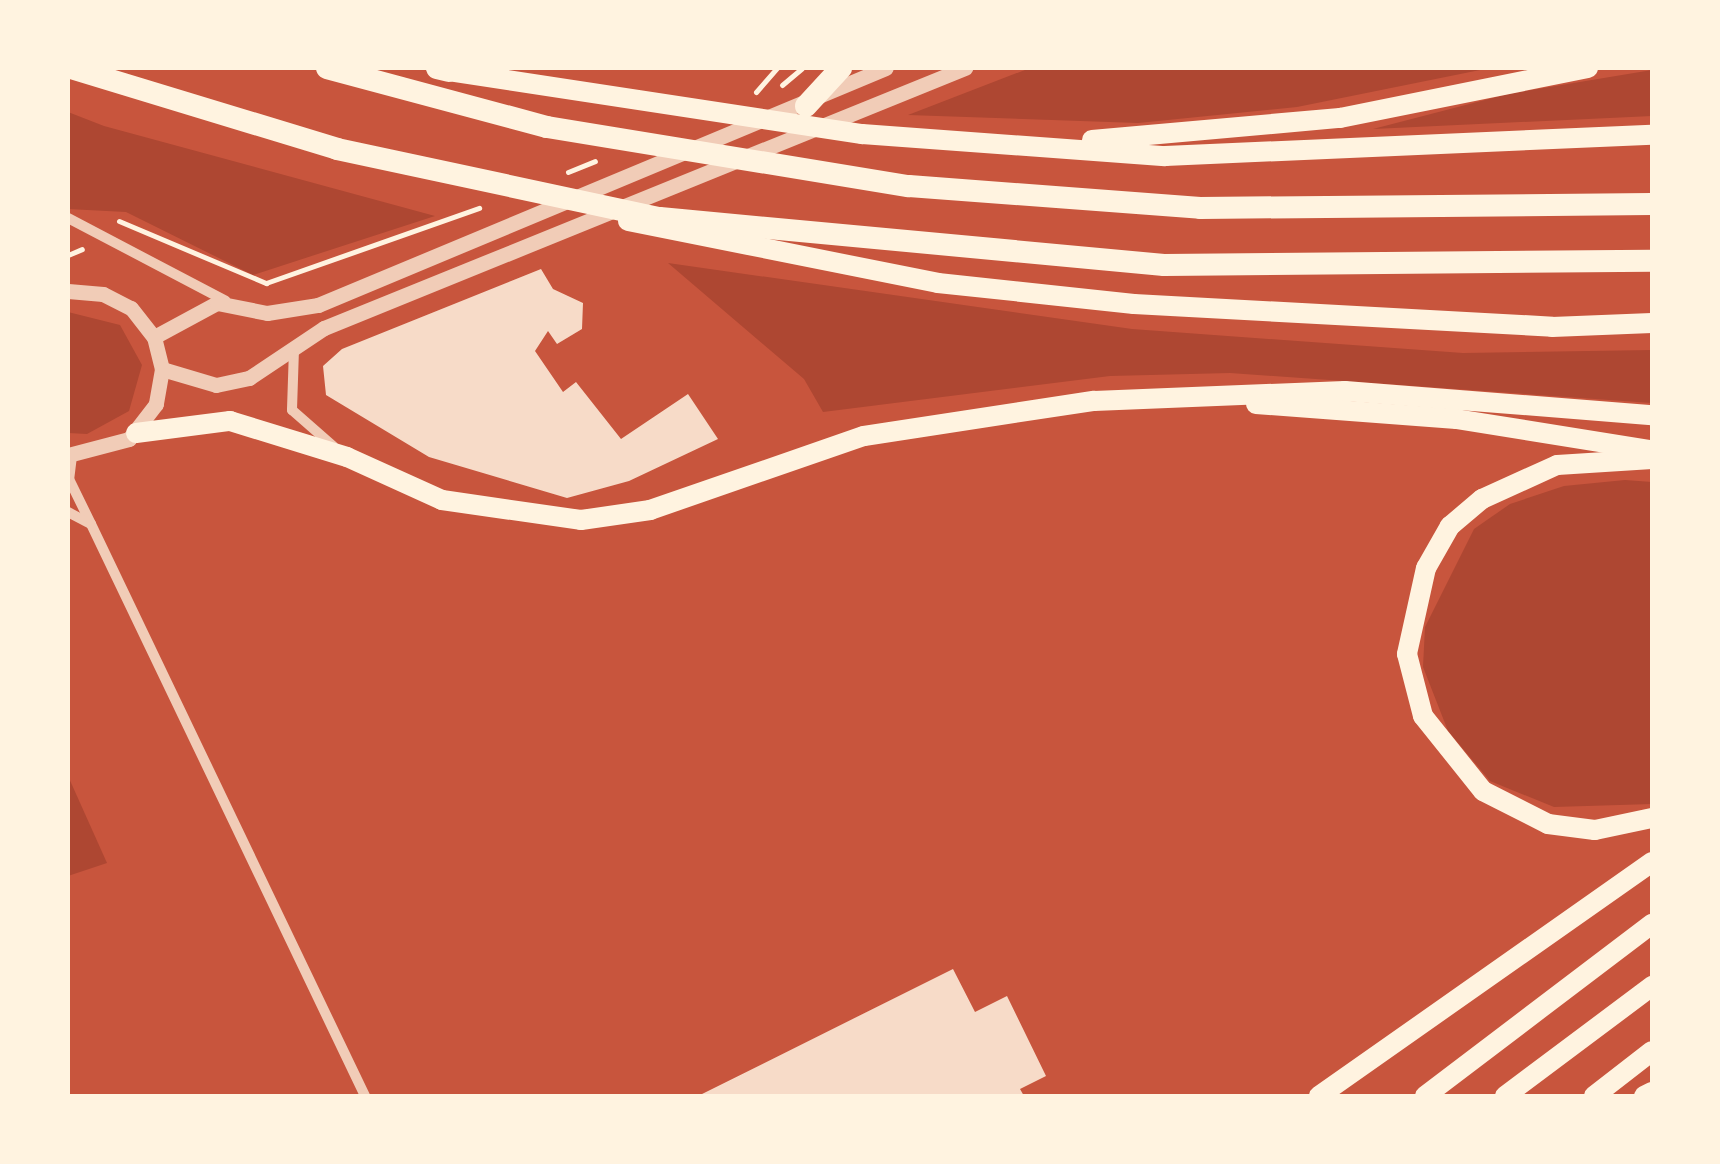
<!DOCTYPE html>
<html>
<head>
<meta charset="utf-8">
<style>
  body { margin:0 }
  #map { position:relative; width:1720px; height:1164px; overflow:hidden; background:#c8553d; font-family:Barlow,sans-serif }
  div>[style] { position:absolute }
  .green>* { inset:0; background:#ae4732 }
  .building>* { inset:0; background:#f7dbc8 }
  .path>* { height:5px; margin:-2.5px; padding:0 2.5px; transform-origin:2.5px; border-radius:2.5px; background:#fff3e0 }
  .minor>* { height:10px; margin:-5px; padding:0 5px; transform-origin:5px; border-radius:5px; background:#f1ccb7 }
  .tertiary>* { height:15px; margin:-7.5px; padding:0 7.5px; transform-origin:7.5px; border-radius:7.5px; background:#f1ccb7 }
  .trunk>* { height:20px; margin:-10px; padding:0 10px; transform-origin:10px; border-radius:10px; background:#fff3e0 }
  .motorway>* { height:22px; margin:-11px; padding:0 11px; transform-origin:11px; border-radius:11px; background:#fff3e0 }
  span { translate:-50% -50%; white-space:nowrap; text-align:center; line-height:1.15; -webkit-text-stroke:10px #fff3e0; paint-order:stroke }
  .frame { position:absolute; inset:0; border:70px solid #fff3e0; pointer-events:none }
</style>
</head>
<body>
<div id="map">
  <div class="green">
    <i style="clip-path:polygon(1030px 68px,1490px 68px,1297px 107px,1138px 123px,908px 115px)"></i>
    <i style="clip-path:polygon(1652px 70px,1652px 116px,1373px 129px,1508px 94px)"></i>
    <i style="clip-path:polygon(68px 112px,104px 126px,435px 216px,253px 275px,126px 212px,68px 209px)"></i>
    <i style="clip-path:polygon(668px 263px,1132px 329px,1463px 353px,1652px 350px,1652px 403px,1230px 373px,1110px 376px,823px 412px,804px 379px)"></i>
    <i style="clip-path:polygon(68px 312px,120px 325px,142px 365px,129px 411px,87px 434px,68px 433px)"></i>
    <i style="clip-path:polygon(1625px 480px,1652px 482px,1652px 804px,1554px 807px,1490px 781px,1448px 731px,1423px 667px,1425px 627px,1474px 529px,1510px 504px,1564px 486px)"></i>
    <i style="clip-path:polygon(68px 776px,107px 863px,68px 876px)"></i>
  </div>
  <div class="building">
    <i style="clip-path:polygon(541px 269px,553px 289px,583px 303px,582px 329px,557px 344px,548px 331px,535px 351px,563px 392px,576px 382px,621px 439px,688px 394px,718px 439px,629px 481px,567px 498px,429px 457px,326px 395px,323px 366px,342px 349px)"></i>
    <i style="clip-path:polygon(953px 969px,975px 1012px,1007px 996px,1046px 1076px,1020px 1089px,1024px 1096px,698px 1096px)"></i>
  </div>
  <div class="path">
    <i style="left:782px;top:85px;width:26px;rotate:-40deg"></i>
    <i style="left:756px;top:92px;width:32px;rotate:-49deg"></i>
    <i style="left:568px;top:172px;width:29px;rotate:-22deg"></i>
    <i style="left:119px;top:221px;width:160px;rotate:22.9deg"></i>
    <i style="left:266px;top:283px;width:226px;rotate:-19.4deg"></i>
    <i style="left:68px;top:255px;width:15px;rotate:-23deg"></i>
  </div>
  <div class="minor">
    <i style="left:68px;top:218px;width:178px;rotate:27.7deg"></i>
    <i style="left:294px;top:349px;width:61px;rotate:91.9deg"></i>
    <i style="left:292px;top:410px;width:55px;rotate:41.3deg"></i>
    <i style="left:72px;top:456px;width:23px;rotate:97deg"></i>
    <i style="left:69px;top:479px;width:50px;rotate:63.9deg"></i>
    <i style="left:68px;top:512px;width:26px;rotate:28deg"></i>
    <i style="left:91px;top:524px;width:634px;rotate:64.4deg"></i>
  </div>
  <div class="tertiary">
    <i style="left:68px;top:291px;width:35px;rotate:5deg"></i>
    <i style="left:103px;top:294px;width:31px;rotate:27deg"></i>
    <i style="left:131px;top:308px;width:37px;rotate:52deg"></i>
    <i style="left:154px;top:337px;width:33px;rotate:76deg"></i>
    <i style="left:162px;top:369px;width:36px;rotate:100deg"></i>
    <i style="left:156px;top:404px;width:44px;rotate:127.6deg"></i>
    <i style="left:129px;top:439px;width:63px;rotate:165.3deg"></i>
    <i style="left:154px;top:337px;width:72px;rotate:-28.4deg"></i>
    <i style="left:217px;top:303px;width:51px;rotate:11.3deg"></i>
    <i style="left:267px;top:313px;width:52px;rotate:-8.9deg"></i>
    <i style="left:318px;top:305px;width:615px;rotate:-22.65deg"></i>
    <i style="left:162px;top:369px;width:56px;rotate:16.5deg"></i>
    <i style="left:216px;top:385px;width:34px;rotate:-12deg"></i>
    <i style="left:249px;top:378px;width:90px;rotate:-33.7deg"></i>
    <i style="left:324px;top:328px;width:692px;rotate:-22.08deg"></i>
  </div>
  <div class="trunk">
    <i style="left:449px;top:71px;width:418px;rotate:8.7deg"></i>
    <i style="left:862px;top:134px;width:304px;rotate:4.2deg"></i>
    <i style="left:1165px;top:156px;width:487px;rotate:-2.5deg"></i>
    <i style="left:1092px;top:140px;width:249px;rotate:-5.1deg"></i>
    <i style="left:1340px;top:118px;width:253px;rotate:-11.4deg"></i>
    <i style="left:628px;top:221px;width:316px;rotate:11.3deg"></i>
    <i style="left:938px;top:283px;width:197px;rotate:6.1deg"></i>
    <i style="left:1134px;top:304px;width:419px;rotate:3.1deg"></i>
    <i style="left:1552px;top:327px;width:100px;rotate:-2.3deg"></i>
    <i style="left:1256px;top:404px;width:201px;rotate:4.3deg"></i>
    <i style="left:1456px;top:419px;width:195px;rotate:9.1deg"></i>
    <i style="left:136px;top:433px;width:95px;rotate:-7.3deg"></i>
    <i style="left:230px;top:421px;width:122px;rotate:17.1deg"></i>
    <i style="left:347px;top:457px;width:104px;rotate:24.4deg"></i>
    <i style="left:442px;top:500px;width:140px;rotate:8.2deg"></i>
    <i style="left:581px;top:520px;width:70px;rotate:-8.2deg"></i>
    <i style="left:650px;top:510px;width:226px;rotate:-19.1deg"></i>
    <i style="left:864px;top:436px;width:233px;rotate:-8.7deg"></i>
    <i style="left:1094px;top:401px;width:251px;rotate:-2.3deg"></i>
    <i style="left:1345px;top:391px;width:308px;rotate:4.5deg"></i>
    <i style="left:1652px;top:459px;width:95px;rotate:176.4deg"></i>
    <i style="left:1557px;top:465px;width:82px;rotate:155.6deg"></i>
    <i style="left:1482px;top:499px;width:42px;rotate:139.8deg"></i>
    <i style="left:1450px;top:526px;width:48px;rotate:119.7deg"></i>
    <i style="left:1426px;top:568px;width:88px;rotate:102.5deg"></i>
    <i style="left:1407px;top:654px;width:64px;rotate:75.5deg"></i>
    <i style="left:1423px;top:716px;width:96px;rotate:51.3deg"></i>
    <i style="left:1483px;top:791px;width:73px;rotate:26.9deg"></i>
    <i style="left:1548px;top:824px;width:47px;rotate:7.3deg"></i>
    <i style="left:1595px;top:830px;width:58px;rotate:-11.9deg"></i>
    <i style="left:1319px;top:1096px;width:407px;rotate:-35.1deg"></i>
    <i style="left:1425px;top:1096px;width:285px;rotate:-37.2deg"></i>
    <i style="left:1505px;top:1096px;width:184px;rotate:-36.8deg"></i>
    <i style="left:1594px;top:1096px;width:73px;rotate:-37.8deg"></i>
    <i style="left:1644px;top:1096px;width:9px;rotate:-27deg"></i>
  </div>
  <div class="motorway">
    <i style="left:71px;top:68px;width:278px;rotate:16.9deg"></i>
    <i style="left:337px;top:149px;width:330px;rotate:12.1deg"></i>
    <i style="left:660px;top:218px;width:506px;rotate:5.33deg"></i>
    <i style="left:1164px;top:265px;width:488px;rotate:-0.5deg"></i>
    <i style="left:327px;top:68px;width:228px;rotate:15deg"></i>
    <i style="left:547px;top:127px;width:367px;rotate:9.3deg"></i>
    <i style="left:909px;top:186px;width:292px;rotate:4.3deg"></i>
    <i style="left:1200px;top:208px;width:452px;rotate:-0.5deg"></i>
    <i style="left:437px;top:68px;width:12px;rotate:14deg"></i>
    <i style="left:806px;top:106px;width:52px;rotate:-47.4deg"></i>
  </div>
  <div class="frame"></div>
</div>
</body>
</html>
